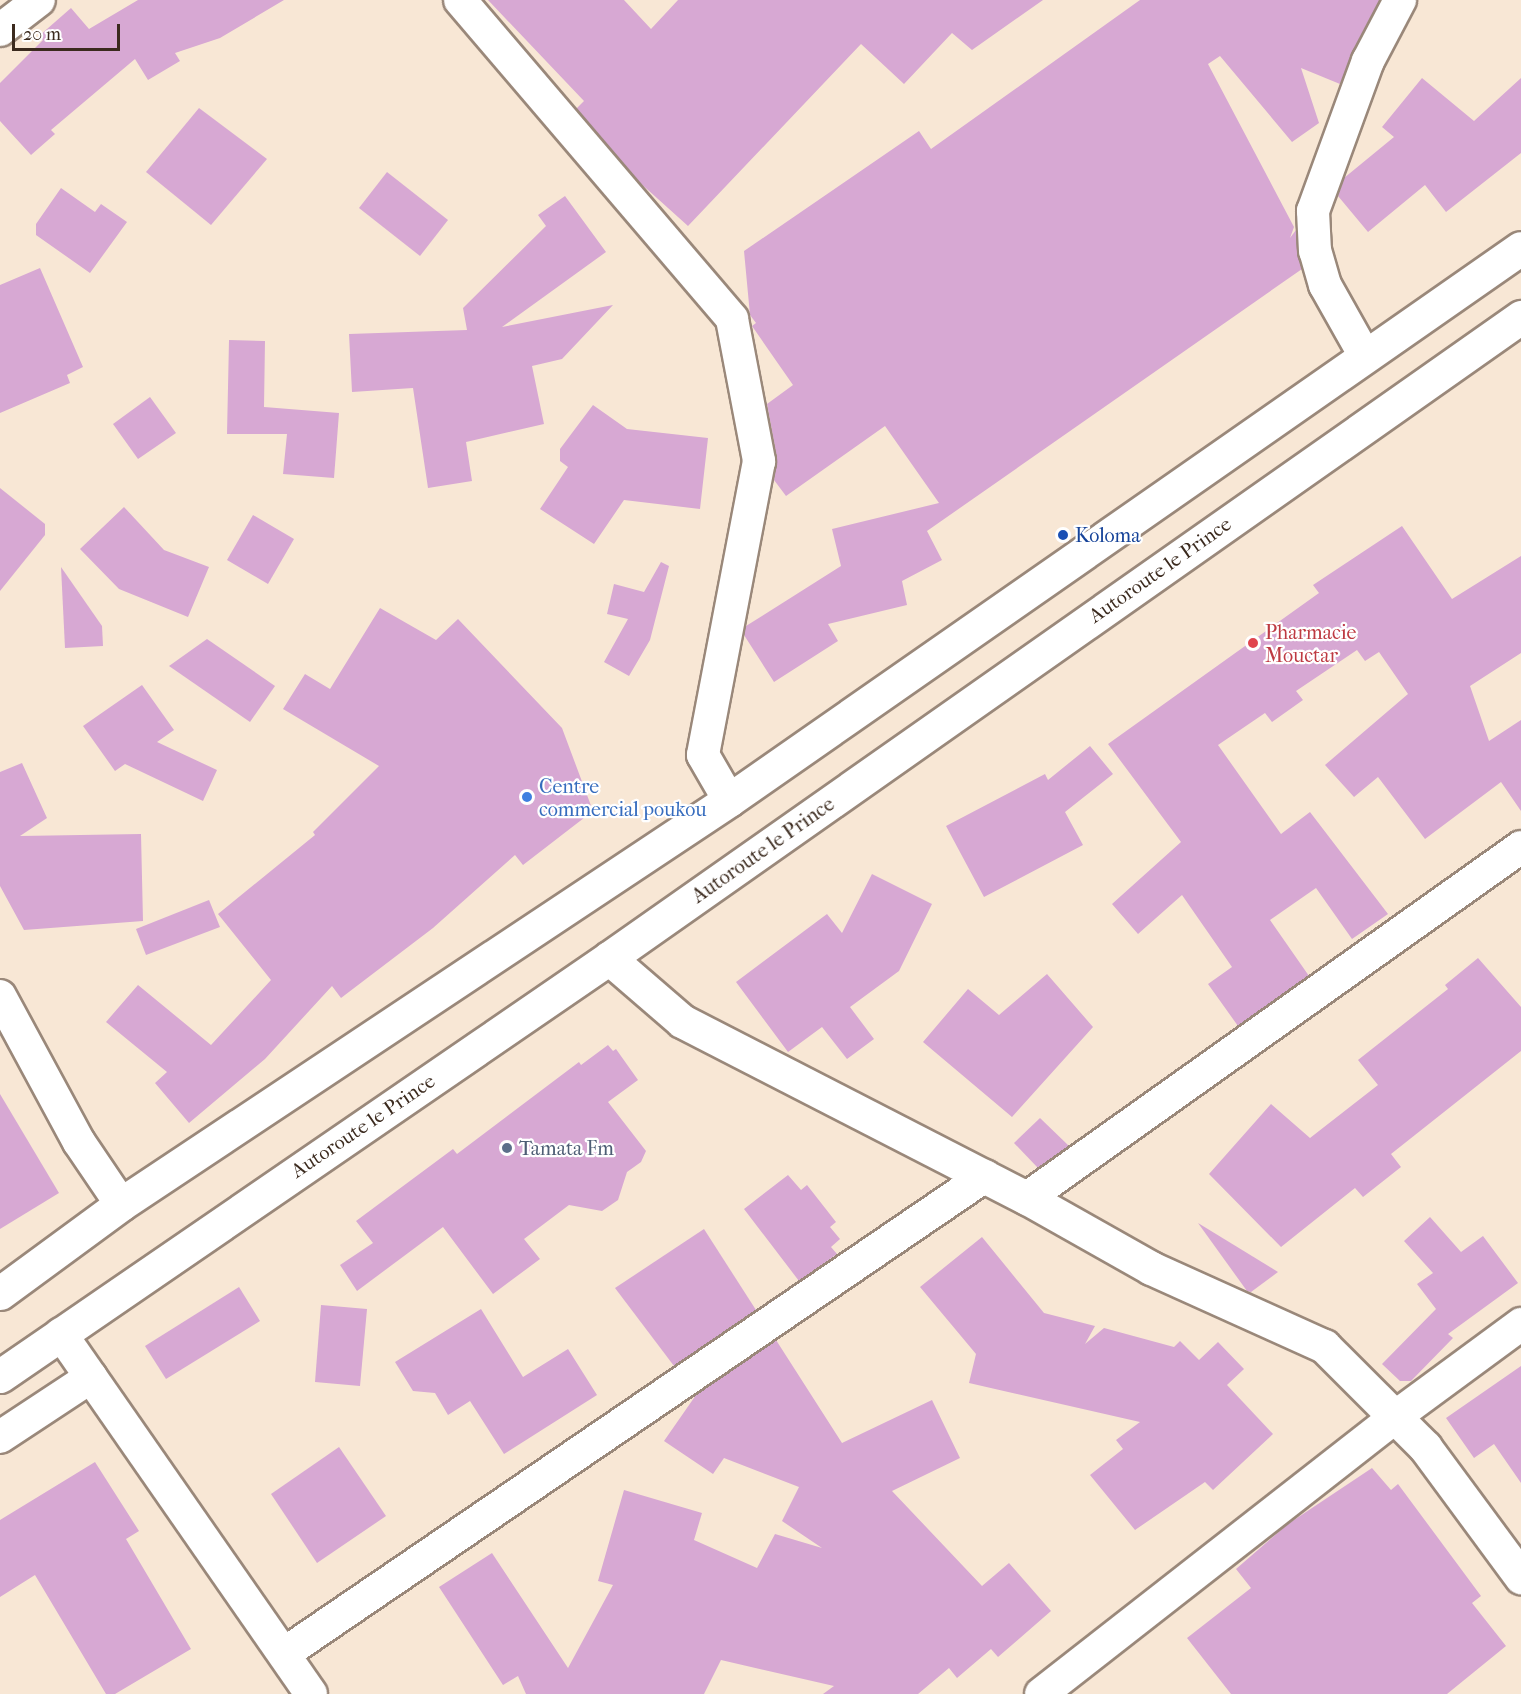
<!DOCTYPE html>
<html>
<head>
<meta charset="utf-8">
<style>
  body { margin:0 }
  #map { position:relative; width:1521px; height:1694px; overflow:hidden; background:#f8e7d5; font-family:"IM FELL French Canon",serif }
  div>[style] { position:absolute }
  .building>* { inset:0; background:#d7a8d3 }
  .roads { filter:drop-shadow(2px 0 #9a887a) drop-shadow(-2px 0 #9a887a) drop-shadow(0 2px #9a887a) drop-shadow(0 -2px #9a887a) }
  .minor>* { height:32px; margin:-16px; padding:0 16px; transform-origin:16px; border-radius:16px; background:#fff }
  .tertiary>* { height:33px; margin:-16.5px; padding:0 16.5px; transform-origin:16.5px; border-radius:16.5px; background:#fff }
  .primary>* { height:33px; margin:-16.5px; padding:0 16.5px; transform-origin:16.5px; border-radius:16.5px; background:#fff }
  .dots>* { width:16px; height:16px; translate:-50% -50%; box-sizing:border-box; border:3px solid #fff; border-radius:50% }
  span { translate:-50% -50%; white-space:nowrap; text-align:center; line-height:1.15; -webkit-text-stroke:4.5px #fff; paint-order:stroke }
  .transit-label { font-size:20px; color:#164399 }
  .left { translate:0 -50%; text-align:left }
  .street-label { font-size:20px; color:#3b2a1e }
  .health-label { font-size:20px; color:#be3a42 }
  .shop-label { font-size:20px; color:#366cbe }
  .service-label { font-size:20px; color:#4e5e75 }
  .scale { position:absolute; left:12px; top:24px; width:108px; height:27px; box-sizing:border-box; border:3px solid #3b2a1e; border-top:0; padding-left:8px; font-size:18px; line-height:21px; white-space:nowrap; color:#3b2a1e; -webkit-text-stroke:4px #fff; paint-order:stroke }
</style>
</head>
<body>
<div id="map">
  <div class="building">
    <i style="clip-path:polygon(138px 0,284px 0,220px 38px,175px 53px,180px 61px,148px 80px,135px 59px,51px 130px,55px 134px,31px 155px,0 121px,0 83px,43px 40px,39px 36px,71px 8px,89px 29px)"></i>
    <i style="clip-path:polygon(488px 0,624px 0,651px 29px,678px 0,1043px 0,972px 50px,952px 33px,904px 84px,861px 44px,688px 226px,638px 181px,576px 109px,584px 101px)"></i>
    <i style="clip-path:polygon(1140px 0,1380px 0,1340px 84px,1301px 68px,1319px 123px,1292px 142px,1220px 56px,1208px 64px,1294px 227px,1290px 238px,1296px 230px,1302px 269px,927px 531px,942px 560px,902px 581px,907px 605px,828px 624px,838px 641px,774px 682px,744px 635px,746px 626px,841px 566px,832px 529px,939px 503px,885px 426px,786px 496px,774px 480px,777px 458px,767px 404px,793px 385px,752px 326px,756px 323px,750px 315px,744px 251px,919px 131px,931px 149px)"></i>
    <i style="clip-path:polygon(1422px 78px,1474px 121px,1521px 78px,1521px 153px,1446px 212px,1425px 185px,1368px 232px,1338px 196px,1344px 178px,1394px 137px,1382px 127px)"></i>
    <i style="clip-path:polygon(199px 108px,267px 159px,211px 225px,146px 172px)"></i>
    <i style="clip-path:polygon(387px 172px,448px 220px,420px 256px,359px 208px)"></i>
    <i style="clip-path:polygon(61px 188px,95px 212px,101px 204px,127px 222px,90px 273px,36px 235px,36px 224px)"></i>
    <i style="clip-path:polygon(565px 196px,606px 252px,502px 327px,613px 305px,562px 359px,532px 366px,544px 424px,466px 442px,472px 481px,428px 488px,413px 388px,352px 392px,349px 334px,467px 330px,463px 308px,546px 226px,538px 215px)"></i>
    <i style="clip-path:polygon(40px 268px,83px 367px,67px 375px,70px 383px,0 413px,0 285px)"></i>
    <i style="clip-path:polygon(229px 340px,265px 341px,264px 407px,339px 413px,334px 478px,283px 474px,287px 434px,227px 434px)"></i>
    <i style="clip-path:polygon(150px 397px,176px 433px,138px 459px,113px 424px)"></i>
    <i style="clip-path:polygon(593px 405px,627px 429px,708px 438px,700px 509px,624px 500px,594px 544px,540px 509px,568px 467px,560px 461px,560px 449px)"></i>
    <i style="clip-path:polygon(0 488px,45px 524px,45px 535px,0 591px)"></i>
    <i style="clip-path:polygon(124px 507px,164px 550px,209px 567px,188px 617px,119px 589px,80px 549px)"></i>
    <i style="clip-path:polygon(253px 515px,294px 539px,268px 584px,227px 560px)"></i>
    <i style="clip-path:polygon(1402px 526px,1452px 599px,1521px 556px,1521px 653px,1470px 686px,1489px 741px,1521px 720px,1521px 811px,1501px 782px,1425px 839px,1378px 777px,1354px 797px,1325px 765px,1408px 694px,1379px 652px,1365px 661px,1357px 650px,1296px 691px,1303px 700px,1272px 722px,1265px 713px,1218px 745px,1281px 834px,1310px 812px,1388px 914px,1352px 939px,1316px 888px,1270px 920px,1309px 976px,1238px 1026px,1208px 984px,1232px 967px,1182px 895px,1138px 934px,1112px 904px,1181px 842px,1108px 744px,1319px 593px,1313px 585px)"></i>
    <i style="clip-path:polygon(661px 562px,669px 566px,650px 640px,629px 676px,604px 662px,628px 619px,607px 614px,614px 584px,644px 592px)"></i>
    <i style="clip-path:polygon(61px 567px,102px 626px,103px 646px,65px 648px)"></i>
    <i style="clip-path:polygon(380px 608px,436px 640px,458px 619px,562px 728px,593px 811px,523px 865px,515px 855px,433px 928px,341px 998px,332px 986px,265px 1059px,189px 1123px,155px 1083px,167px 1072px,106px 1022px,138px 985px,211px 1045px,271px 980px,218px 914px,315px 835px,313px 832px,379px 766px,283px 709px,305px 674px,330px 689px)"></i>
    <i style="clip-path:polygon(207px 639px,275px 686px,250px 722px,169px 666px)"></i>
    <i style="clip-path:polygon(142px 685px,174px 730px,157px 742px,217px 770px,203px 801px,125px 764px,115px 771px,83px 726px)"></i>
    <i style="clip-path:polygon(1090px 746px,1113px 774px,1065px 812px,1083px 845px,984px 897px,946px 826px,1045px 774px,1048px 780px)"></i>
    <i style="clip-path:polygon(22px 763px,47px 818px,20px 836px,141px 834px,143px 921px,24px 930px,0 886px,0 772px)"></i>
    <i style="clip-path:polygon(872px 874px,932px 904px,899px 971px,850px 1007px,874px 1039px,847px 1059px,822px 1027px,788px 1052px,736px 982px,827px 914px,842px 933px)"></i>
    <i style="clip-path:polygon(209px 900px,220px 927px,146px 955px,136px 929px)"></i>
    <i style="clip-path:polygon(1478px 958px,1521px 1007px,1521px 1051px,1391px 1154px,1401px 1167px,1363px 1197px,1355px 1188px,1281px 1247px,1209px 1174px,1271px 1104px,1310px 1138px,1378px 1085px,1358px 1060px,1448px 989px,1445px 985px)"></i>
    <i style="clip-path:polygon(1047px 974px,1093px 1027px,1012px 1117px,923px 1042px,968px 989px,999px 1015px)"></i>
    <i style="clip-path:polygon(608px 1045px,613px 1051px,616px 1049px,638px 1080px,608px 1102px,646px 1151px,641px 1162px,627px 1172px,618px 1200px,602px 1211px,569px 1205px,524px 1239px,540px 1259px,493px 1294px,443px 1227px,357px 1291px,340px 1265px,373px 1243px,356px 1221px,453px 1149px,457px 1154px,579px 1062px,581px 1065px)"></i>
    <i style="clip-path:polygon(0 1094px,59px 1193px,0 1229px)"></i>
    <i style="clip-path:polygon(1040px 1118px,1069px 1146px,1038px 1168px,1014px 1143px)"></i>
    <i style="clip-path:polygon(788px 1175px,801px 1190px,807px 1185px,836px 1222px,830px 1227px,840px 1239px,831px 1247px,837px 1254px,799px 1281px,744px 1209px)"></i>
    <i style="clip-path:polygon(1430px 1217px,1461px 1252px,1483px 1236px,1518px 1283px,1448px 1334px,1453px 1338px,1411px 1381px,1400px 1381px,1382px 1364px,1436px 1309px,1417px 1284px,1433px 1273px,1404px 1241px)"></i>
    <i style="clip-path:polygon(1198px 1223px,1278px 1272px,1251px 1292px,1247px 1291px)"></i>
    <i style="clip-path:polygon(704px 1229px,756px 1310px,674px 1366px,615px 1288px)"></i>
    <i style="clip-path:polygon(982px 1237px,1044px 1313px,1095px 1326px,1085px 1344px,1104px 1328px,1174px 1347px,1180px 1341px,1199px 1360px,1218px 1342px,1244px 1369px,1227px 1385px,1273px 1434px,1213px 1490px,1205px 1482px,1135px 1530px,1090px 1475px,1123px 1449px,1116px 1440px,1140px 1422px,969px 1383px,976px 1354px,920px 1287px)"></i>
    <i style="clip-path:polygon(239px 1287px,260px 1321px,166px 1379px,145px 1346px)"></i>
    <i style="clip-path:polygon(321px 1305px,367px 1309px,360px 1386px,315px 1382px)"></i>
    <i style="clip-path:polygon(481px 1309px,523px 1377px,568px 1349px,597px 1395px,504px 1454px,470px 1401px,448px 1415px,435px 1393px,413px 1391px,395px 1362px)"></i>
    <i style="clip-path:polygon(776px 1340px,842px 1443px,932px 1400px,960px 1458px,892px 1491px,982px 1586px,1009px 1563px,1051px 1611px,998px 1657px,991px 1649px,957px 1678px,949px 1668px,918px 1694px,823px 1694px,834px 1686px,721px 1660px,704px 1694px,526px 1694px,518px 1676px,503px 1685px,439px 1587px,492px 1553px,568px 1668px,613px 1585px,598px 1581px,624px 1490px,702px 1513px,694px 1540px,757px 1568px,775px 1534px,822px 1548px,782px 1521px,799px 1487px,724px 1458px,713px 1474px,664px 1441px,696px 1395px)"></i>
    <i style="clip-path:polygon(1521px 1366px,1521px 1483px,1494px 1444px,1474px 1458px,1446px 1418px)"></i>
    <i style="clip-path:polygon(339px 1447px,386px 1516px,317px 1563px,271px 1494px)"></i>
    <i style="clip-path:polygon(95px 1462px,139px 1531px,126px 1539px,191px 1649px,115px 1694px,106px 1694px,35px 1575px,0 1597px,0 1520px)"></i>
    <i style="clip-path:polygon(1372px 1468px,1391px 1490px,1398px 1484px,1481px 1596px,1472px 1603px,1506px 1646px,1447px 1694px,1231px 1694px,1187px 1638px,1251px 1588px,1236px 1569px,1288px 1524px)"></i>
  </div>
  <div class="roads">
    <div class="minor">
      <i style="left:460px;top:0;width:419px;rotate:49.5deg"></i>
      <i style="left:732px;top:319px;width:145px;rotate:79.2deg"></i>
      <i style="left:759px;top:461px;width:299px;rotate:100.8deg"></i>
      <i style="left:703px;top:755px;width:52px;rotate:60deg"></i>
      <i style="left:0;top:30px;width:49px;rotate:-37.6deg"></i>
      <i style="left:1365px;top:356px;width:81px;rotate:-119.4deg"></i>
      <i style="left:1325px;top:285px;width:35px;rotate:-106deg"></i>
      <i style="left:1315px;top:251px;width:40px;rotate:-92.9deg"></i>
      <i style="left:1313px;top:211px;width:160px;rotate:-69.9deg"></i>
      <i style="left:1368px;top:61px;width:69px;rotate:-62.3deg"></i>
      <i style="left:0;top:996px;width:166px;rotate:61.6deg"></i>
      <i style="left:79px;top:1142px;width:75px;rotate:55.9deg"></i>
      <i style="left:1027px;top:1198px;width:606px;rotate:-35.39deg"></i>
      <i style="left:61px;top:1334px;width:438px;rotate:55.2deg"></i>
      <i style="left:0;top:1437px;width:109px;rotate:-33.4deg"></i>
      <i style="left:285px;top:1653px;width:847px;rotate:-34.27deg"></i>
      <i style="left:1041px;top:1694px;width:449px;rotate:-38deg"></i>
      <i style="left:1395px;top:1417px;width:157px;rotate:-36.4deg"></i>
    </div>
    <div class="tertiary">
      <i style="left:609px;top:958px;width:96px;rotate:40.8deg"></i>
      <i style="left:682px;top:1021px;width:388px;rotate:27.2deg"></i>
      <i style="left:1027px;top:1198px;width:142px;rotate:29.4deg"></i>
      <i style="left:1151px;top:1268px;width:190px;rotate:24.3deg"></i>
      <i style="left:1324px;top:1346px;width:143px;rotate:45deg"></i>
      <i style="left:1425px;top:1447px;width:162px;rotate:53.6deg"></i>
    </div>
    <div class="primary">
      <i style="left:0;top:1293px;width:150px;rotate:-36.3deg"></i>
      <i style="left:121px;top:1204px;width:730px;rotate:-33.6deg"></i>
      <i style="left:729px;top:800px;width:965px;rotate:-34.88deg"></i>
      <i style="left:0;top:1376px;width:739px;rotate:-34.46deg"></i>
      <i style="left:609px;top:958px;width:1115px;rotate:-35.1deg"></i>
    </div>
  </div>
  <div class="dots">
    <i style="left:1063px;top:535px;background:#1a4fb4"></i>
    <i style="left:1253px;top:643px;background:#e0444e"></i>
    <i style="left:527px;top:797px;background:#3f7fe0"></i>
    <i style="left:507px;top:1148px;background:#5c6f8a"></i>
  </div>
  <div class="transit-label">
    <span class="left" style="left:1075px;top:535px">Koloma</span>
  </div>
  <div class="street-label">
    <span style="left:1160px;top:570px;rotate:-35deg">Autoroute le Prince</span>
    <span style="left:763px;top:850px;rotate:-35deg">Autoroute le Prince</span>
    <span style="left:363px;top:1126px;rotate:-34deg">Autoroute le Prince</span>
  </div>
  <div class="health-label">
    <span class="left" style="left:1265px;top:644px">Pharmacie<br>Mouctar</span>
  </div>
  <div class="shop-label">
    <span class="left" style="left:539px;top:798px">Centre<br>commercial poukou</span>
  </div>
  <div class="service-label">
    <span class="left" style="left:519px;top:1148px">Tamata Fm</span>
  </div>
  <div class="scale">20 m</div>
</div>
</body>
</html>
